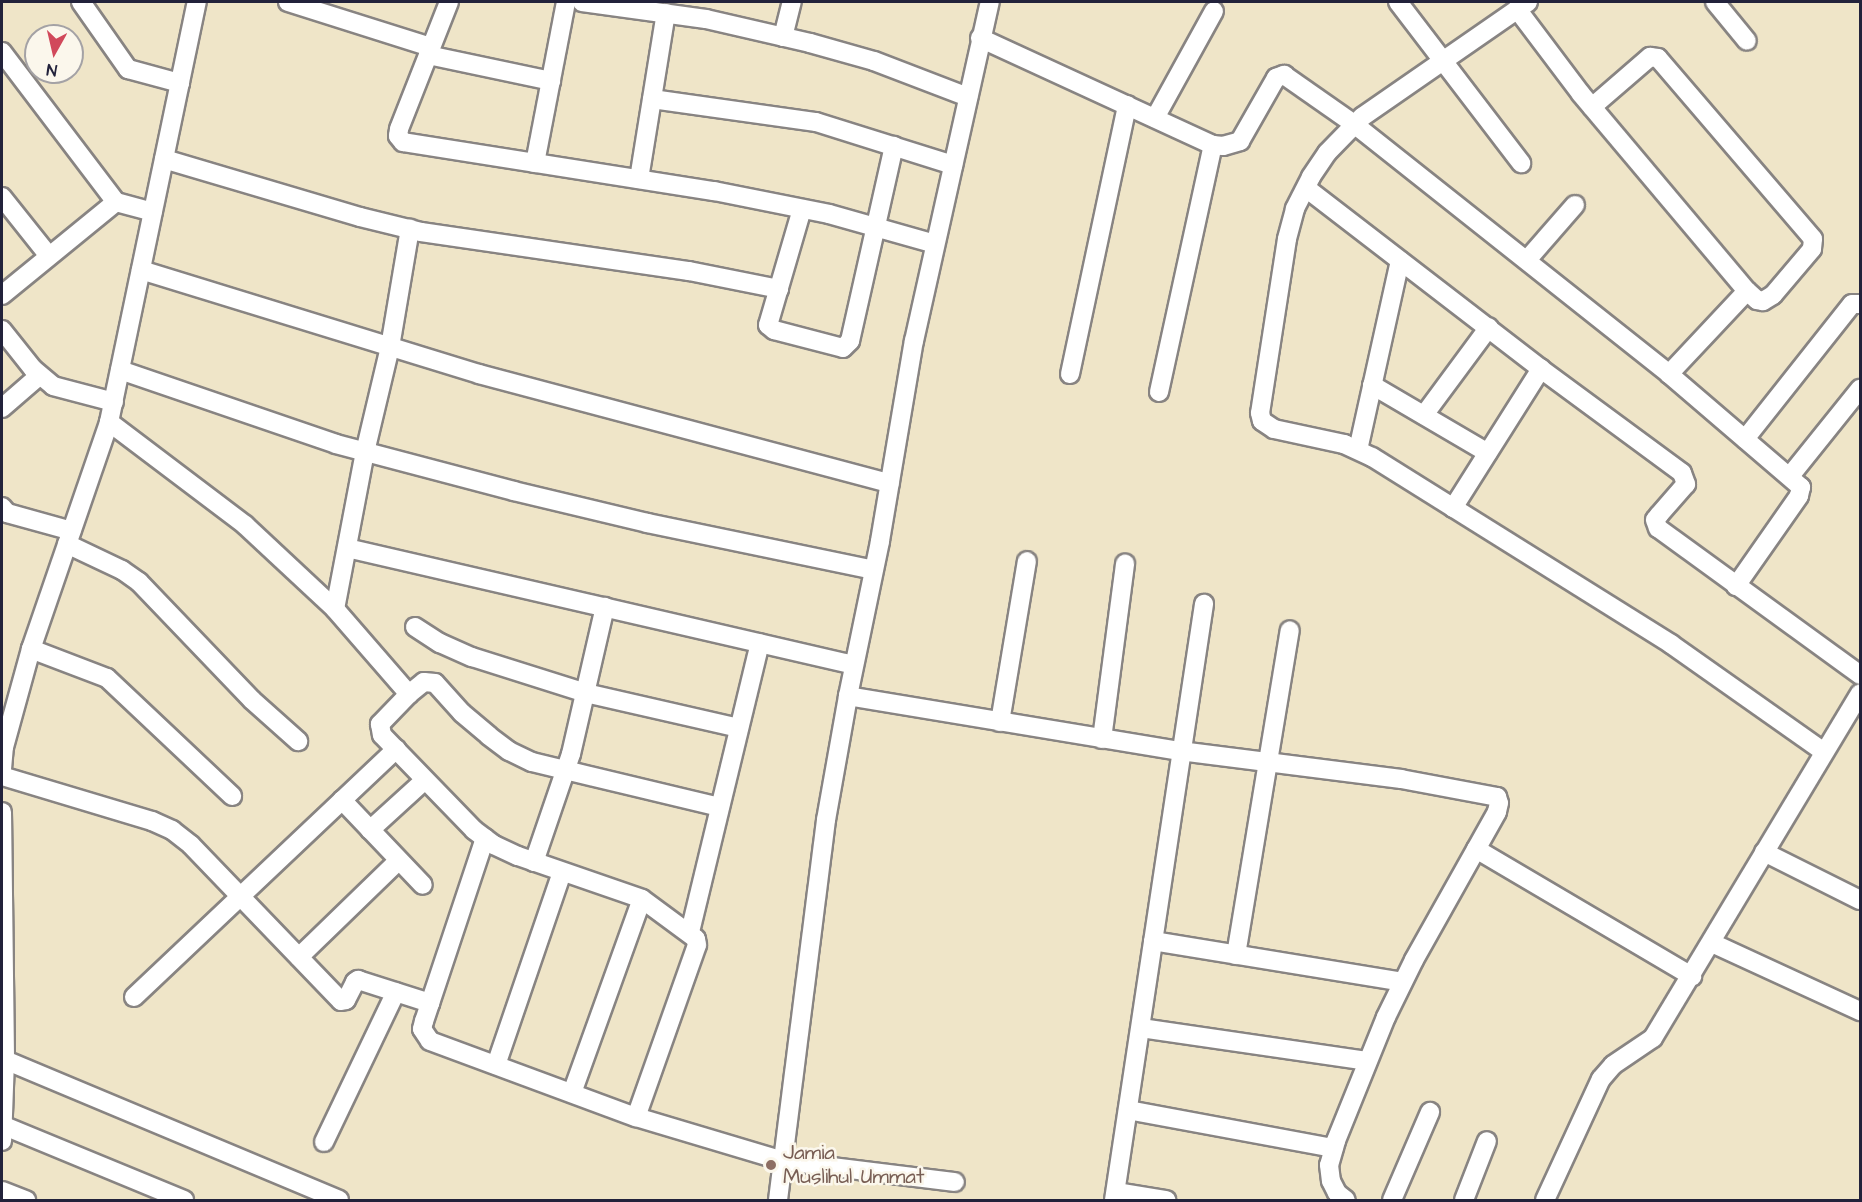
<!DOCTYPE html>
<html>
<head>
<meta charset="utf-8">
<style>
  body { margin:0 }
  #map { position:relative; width:1862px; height:1202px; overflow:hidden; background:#efe5c8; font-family:"Architects Daughter",sans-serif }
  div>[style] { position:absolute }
  .roads { filter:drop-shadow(2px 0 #888482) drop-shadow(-2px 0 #888482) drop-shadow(0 2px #888482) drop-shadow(0 -2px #888482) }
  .street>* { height:18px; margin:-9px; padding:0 9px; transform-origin:9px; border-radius:9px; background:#fff }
  .dots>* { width:16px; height:16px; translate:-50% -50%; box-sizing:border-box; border:3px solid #fbf7ec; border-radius:50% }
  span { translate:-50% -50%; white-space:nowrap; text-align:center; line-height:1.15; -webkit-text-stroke:5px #fbf7ec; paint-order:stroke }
  .education-label { font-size:21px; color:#785e54 }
  .left { translate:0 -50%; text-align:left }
  .frame { position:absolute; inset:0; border:3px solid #22223b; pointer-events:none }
  .north { position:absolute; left:24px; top:24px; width:60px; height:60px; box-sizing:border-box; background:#fbf7ec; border:2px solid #a4a2a5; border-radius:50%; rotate:188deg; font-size:16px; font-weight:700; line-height:24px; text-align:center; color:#22223b }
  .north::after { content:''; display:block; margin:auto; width:21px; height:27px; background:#d1495b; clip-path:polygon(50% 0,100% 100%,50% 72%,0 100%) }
</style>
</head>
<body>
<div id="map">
  <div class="roads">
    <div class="street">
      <i style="left:81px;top:2px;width:82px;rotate:55deg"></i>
      <i style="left:128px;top:69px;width:54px;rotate:15.1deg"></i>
      <i style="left:288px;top:2px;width:150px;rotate:17.5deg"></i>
      <i style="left:449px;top:2px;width:136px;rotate:111.5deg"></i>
      <i style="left:399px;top:129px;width:7px;rotate:98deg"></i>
      <i style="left:398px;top:136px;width:8px;rotate:50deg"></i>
      <i style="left:403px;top:142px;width:315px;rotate:9deg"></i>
      <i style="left:714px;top:191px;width:117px;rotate:11.3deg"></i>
      <i style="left:829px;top:214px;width:110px;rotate:15.8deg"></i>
      <i style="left:582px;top:2px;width:125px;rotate:7.8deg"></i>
      <i style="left:706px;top:19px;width:107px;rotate:13deg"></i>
      <i style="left:810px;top:43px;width:66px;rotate:15.7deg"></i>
      <i style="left:874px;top:61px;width:101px;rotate:21deg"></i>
      <i style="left:1398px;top:2px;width:203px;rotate:52.6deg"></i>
      <i style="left:1528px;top:2px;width:202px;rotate:145.3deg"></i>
      <i style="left:1362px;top:117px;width:50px;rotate:134.2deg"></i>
      <i style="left:1327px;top:153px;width:29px;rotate:124deg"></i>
      <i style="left:1311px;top:177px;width:36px;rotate:117deg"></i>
      <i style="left:1295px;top:209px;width:31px;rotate:105deg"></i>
      <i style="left:1287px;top:239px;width:176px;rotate:98.8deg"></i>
      <i style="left:1260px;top:413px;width:8px;rotate:76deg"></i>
      <i style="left:1262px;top:421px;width:14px;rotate:34deg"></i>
      <i style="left:1274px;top:429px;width:72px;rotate:12.1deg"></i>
      <i style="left:1344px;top:444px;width:31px;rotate:25deg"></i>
      <i style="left:1372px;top:457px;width:353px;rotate:32deg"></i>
      <i style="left:1671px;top:644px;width:187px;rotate:35.2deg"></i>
      <i style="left:1715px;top:2px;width:50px;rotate:50.6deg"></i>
      <i style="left:1517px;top:9px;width:106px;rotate:53deg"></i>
      <i style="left:1581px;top:94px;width:258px;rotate:49.9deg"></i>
      <i style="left:783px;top:37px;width:36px;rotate:-76deg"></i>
      <i style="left:980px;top:38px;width:256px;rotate:24.7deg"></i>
      <i style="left:1213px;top:145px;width:10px;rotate:6deg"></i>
      <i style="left:1223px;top:146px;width:18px;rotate:-16deg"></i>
      <i style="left:1240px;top:141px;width:73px;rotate:-60.3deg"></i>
      <i style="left:1276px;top:78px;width:9px;rotate:-21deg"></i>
      <i style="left:1284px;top:75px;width:85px;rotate:35deg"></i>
      <i style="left:1354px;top:124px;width:402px;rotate:38.4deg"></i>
      <i style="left:1669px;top:374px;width:174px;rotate:40.6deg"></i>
      <i style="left:1801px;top:487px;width:9px;rotate:103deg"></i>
      <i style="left:1799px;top:496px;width:110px;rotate:125deg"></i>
      <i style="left:2px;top:52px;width:188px;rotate:52.8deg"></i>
      <i style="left:116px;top:202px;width:38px;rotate:15deg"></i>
      <i style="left:428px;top:55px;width:126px;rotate:11.9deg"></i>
      <i style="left:652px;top:99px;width:166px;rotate:8deg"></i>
      <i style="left:816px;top:122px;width:144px;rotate:17.4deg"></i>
      <i style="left:1592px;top:107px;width:77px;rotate:-40.8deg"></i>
      <i style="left:1650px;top:57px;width:8px;rotate:7deg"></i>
      <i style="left:1658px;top:58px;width:238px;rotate:49.4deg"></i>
      <i style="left:1813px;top:239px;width:10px;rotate:96deg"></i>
      <i style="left:1812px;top:249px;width:60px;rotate:130.3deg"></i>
      <i style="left:1773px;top:295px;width:12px;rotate:149deg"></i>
      <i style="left:1763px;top:301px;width:6px;rotate:-171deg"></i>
      <i style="left:1757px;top:300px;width:13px;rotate:-138deg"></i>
      <i style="left:1747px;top:291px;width:114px;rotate:133.2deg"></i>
      <i style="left:1155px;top:118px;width:122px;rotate:-61.1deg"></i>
      <i style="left:164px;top:159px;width:204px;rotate:16.5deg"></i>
      <i style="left:360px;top:217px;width:63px;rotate:13.8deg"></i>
      <i style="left:421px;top:232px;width:271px;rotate:8.3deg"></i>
      <i style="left:689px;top:271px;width:92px;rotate:11.3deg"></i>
      <i style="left:535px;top:163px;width:164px;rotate:-79.1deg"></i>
      <i style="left:639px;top:179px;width:168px;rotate:-80.8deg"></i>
      <i style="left:1306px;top:188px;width:297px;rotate:37.6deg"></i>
      <i style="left:1541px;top:369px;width:175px;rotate:36.4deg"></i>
      <i style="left:1682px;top:473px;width:12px;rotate:70deg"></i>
      <i style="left:1686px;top:484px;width:41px;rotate:131.1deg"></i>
      <i style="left:1659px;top:515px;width:6px;rotate:129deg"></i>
      <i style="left:1655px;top:520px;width:9px;rotate:69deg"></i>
      <i style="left:1658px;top:528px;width:250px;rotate:36deg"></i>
      <i style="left:2px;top:197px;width:75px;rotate:51.5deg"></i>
      <i style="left:802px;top:209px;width:121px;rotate:106.3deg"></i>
      <i style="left:768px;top:325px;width:8px;rotate:40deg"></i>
      <i style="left:774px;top:330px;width:71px;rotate:14.6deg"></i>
      <i style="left:843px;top:348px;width:10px;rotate:-45deg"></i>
      <i style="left:850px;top:341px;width:200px;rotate:-77.3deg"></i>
      <i style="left:1527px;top:260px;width:73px;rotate:-48.9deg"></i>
      <i style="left:141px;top:270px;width:354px;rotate:17.1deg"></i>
      <i style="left:479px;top:374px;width:425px;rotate:14.9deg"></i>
      <i style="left:2px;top:295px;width:147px;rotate:-39.2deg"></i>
      <i style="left:2px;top:330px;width:50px;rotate:51.5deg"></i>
      <i style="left:33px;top:369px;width:26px;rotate:40deg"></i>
      <i style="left:53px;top:386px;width:63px;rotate:14.7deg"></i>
      <i style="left:120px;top:370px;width:228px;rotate:18.9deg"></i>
      <i style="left:336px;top:444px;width:184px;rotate:14.8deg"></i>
      <i style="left:514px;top:491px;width:137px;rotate:13.5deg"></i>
      <i style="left:647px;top:523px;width:231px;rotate:11.7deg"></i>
      <i style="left:1070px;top:374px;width:275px;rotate:-78deg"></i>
      <i style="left:1372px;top:385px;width:134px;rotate:30.4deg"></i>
      <i style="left:1159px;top:392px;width:253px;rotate:-77.7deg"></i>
      <i style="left:2px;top:408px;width:49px;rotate:-40.9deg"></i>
      <i style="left:1424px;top:415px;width:109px;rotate:-53.5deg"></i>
      <i style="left:109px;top:422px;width:171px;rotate:37.1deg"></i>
      <i style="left:245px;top:525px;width:123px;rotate:43deg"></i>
      <i style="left:335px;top:609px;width:113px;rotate:49deg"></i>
      <i style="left:409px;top:694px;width:42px;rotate:134deg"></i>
      <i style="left:380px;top:724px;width:11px;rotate:80deg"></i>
      <i style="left:382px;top:735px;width:132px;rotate:45.9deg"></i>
      <i style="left:474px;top:830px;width:25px;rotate:37deg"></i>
      <i style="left:494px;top:845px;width:26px;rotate:25deg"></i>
      <i style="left:518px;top:856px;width:131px;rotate:19.1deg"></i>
      <i style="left:642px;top:899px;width:67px;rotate:36.5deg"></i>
      <i style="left:696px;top:939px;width:6px;rotate:81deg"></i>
      <i style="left:697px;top:945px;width:182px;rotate:109.5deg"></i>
      <i style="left:1745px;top:439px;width:172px;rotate:-51.6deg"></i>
      <i style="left:1852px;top:304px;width:8px"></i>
      <i style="left:1358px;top:450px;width:194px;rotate:-77.5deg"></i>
      <i style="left:1790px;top:476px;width:112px;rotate:-51.2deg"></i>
      <i style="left:2px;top:507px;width:8px;rotate:50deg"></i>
      <i style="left:7px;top:513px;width:67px;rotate:15.5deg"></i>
      <i style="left:1453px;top:508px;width:165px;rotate:-57.7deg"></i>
      <i style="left:67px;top:544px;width:61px;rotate:25.3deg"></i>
      <i style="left:122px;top:570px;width:21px;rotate:35deg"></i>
      <i style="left:139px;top:582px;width:163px;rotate:46.2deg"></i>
      <i style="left:252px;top:700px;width:62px;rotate:41.7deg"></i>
      <i style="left:347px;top:548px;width:520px;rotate:12.99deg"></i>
      <i style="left:335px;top:609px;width:160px;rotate:-79.2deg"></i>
      <i style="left:365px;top:452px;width:108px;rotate:-76.6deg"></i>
      <i style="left:390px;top:347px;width:120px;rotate:-80.4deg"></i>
      <i style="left:415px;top:627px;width:30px;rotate:33deg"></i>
      <i style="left:440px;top:643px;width:35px;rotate:24deg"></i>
      <i style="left:472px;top:657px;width:120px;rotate:17.5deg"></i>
      <i style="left:586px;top:693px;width:157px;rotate:12.9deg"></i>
      <i style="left:31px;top:649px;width:81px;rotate:20.9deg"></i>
      <i style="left:107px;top:678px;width:172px;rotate:43.3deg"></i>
      <i style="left:409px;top:694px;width:19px;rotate:-39deg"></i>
      <i style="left:424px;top:682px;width:11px;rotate:5deg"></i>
      <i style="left:435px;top:683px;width:40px;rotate:48deg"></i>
      <i style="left:462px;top:713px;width:35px;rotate:40deg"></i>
      <i style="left:489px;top:736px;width:25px;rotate:37deg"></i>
      <i style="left:509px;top:751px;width:25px;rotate:26deg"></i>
      <i style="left:532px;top:762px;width:193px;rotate:13.5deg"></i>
      <i style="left:848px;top:696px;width:337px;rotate:9.4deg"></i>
      <i style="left:1180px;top:751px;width:223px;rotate:7.2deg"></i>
      <i style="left:1401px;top:779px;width:98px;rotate:10.6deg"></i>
      <i style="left:1497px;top:797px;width:6px;rotate:72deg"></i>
      <i style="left:1499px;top:803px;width:9px;rotate:103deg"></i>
      <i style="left:1497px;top:812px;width:170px;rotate:119.3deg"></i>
      <i style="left:1414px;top:960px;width:64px;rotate:116.2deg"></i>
      <i style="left:1386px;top:1017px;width:134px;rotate:112deg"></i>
      <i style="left:1336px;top:1141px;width:25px;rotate:106deg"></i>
      <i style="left:1329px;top:1165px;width:16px;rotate:83deg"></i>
      <i style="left:1331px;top:1181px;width:13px;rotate:63deg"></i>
      <i style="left:1337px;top:1193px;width:11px;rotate:38deg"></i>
      <i style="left:1000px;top:722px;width:163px;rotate:-80.5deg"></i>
      <i style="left:1102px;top:739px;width:177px;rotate:-82.5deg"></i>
      <i style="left:2px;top:769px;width:22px;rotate:-85deg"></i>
      <i style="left:4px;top:747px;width:102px;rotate:-74.6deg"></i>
      <i style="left:31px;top:649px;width:240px;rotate:-71deg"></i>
      <i style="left:109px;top:422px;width:429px;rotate:-78.2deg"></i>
      <i style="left:2px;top:776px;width:157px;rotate:16.7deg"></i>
      <i style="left:152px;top:821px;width:22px;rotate:24deg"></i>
      <i style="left:172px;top:830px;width:24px;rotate:38deg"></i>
      <i style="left:191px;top:845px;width:216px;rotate:46.1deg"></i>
      <i style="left:341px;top:1001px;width:5px;rotate:-11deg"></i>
      <i style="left:346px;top:1000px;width:20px;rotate:-63deg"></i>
      <i style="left:355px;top:982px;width:4px;rotate:-34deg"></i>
      <i style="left:358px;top:980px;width:76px;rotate:17.7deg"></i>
      <i style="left:342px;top:800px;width:117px;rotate:46.4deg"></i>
      <i style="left:2px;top:812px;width:248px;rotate:89.3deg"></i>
      <i style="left:5px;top:1060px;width:81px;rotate:92.1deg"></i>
      <i style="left:370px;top:830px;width:74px;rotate:-42.3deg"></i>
      <i style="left:485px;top:838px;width:193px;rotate:108.4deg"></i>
      <i style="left:424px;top:1021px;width:8px;rotate:104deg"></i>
      <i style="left:422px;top:1029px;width:14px;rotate:56deg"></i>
      <i style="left:430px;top:1041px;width:220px;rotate:20.3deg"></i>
      <i style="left:636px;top:1117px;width:154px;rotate:16.6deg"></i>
      <i style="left:784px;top:1161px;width:172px;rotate:7deg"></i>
      <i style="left:1476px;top:849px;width:251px;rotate:30.5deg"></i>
      <i style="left:1764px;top:852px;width:107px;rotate:26.6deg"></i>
      <i style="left:534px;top:862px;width:114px;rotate:-71.1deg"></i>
      <i style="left:571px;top:754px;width:151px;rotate:-77deg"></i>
      <i style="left:690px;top:932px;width:297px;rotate:-76.4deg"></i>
      <i style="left:1153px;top:941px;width:253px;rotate:9.3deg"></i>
      <i style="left:1712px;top:943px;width:163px;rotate:24.7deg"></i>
      <i style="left:1236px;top:955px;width:329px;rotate:-80.6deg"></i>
      <i style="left:299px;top:957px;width:139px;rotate:-44.1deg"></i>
      <i style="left:134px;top:997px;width:361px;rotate:-43.4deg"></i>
      <i style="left:1141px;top:1028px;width:228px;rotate:8.3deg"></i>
      <i style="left:5px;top:1060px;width:362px;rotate:22.7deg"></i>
      <i style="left:496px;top:1065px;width:204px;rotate:-71.1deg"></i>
      <i style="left:572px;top:1093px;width:206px;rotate:-70.2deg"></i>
      <i style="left:1128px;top:1110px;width:209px;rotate:10.5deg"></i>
      <i style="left:2px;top:1125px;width:197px;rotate:22.4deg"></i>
      <i style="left:324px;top:1142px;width:166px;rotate:-64.4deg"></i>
      <i style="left:2px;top:1191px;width:26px;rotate:21deg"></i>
      <i style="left:1116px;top:1192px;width:51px;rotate:9.1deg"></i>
      <i style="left:778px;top:1200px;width:383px;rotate:-82.8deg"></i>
      <i style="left:826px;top:820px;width:126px;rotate:-79.9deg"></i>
      <i style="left:848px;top:696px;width:158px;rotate:-78.3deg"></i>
      <i style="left:880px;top:541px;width:203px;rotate:-80.4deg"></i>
      <i style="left:914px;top:341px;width:347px;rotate:-77.4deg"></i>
      <i style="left:1114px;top:1200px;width:603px;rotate:-81.41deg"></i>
      <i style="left:1392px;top:1200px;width:96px;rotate:-66.6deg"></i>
      <i style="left:1464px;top:1200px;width:63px;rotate:-68.7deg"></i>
      <i style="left:1545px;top:1200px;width:133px;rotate:-65.2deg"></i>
      <i style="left:1601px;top:1079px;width:18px;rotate:-49deg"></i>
      <i style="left:1613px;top:1065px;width:48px;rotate:-34deg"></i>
      <i style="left:1653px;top:1038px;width:402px;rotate:-59deg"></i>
    </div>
  </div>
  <div class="dots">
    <i style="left:771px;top:1165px;background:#8d6e63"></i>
  </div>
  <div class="education-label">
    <span class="left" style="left:783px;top:1165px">Jamia<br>Muslihul Ummat</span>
  </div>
  <div class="frame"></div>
  <div class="north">N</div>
</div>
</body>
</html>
